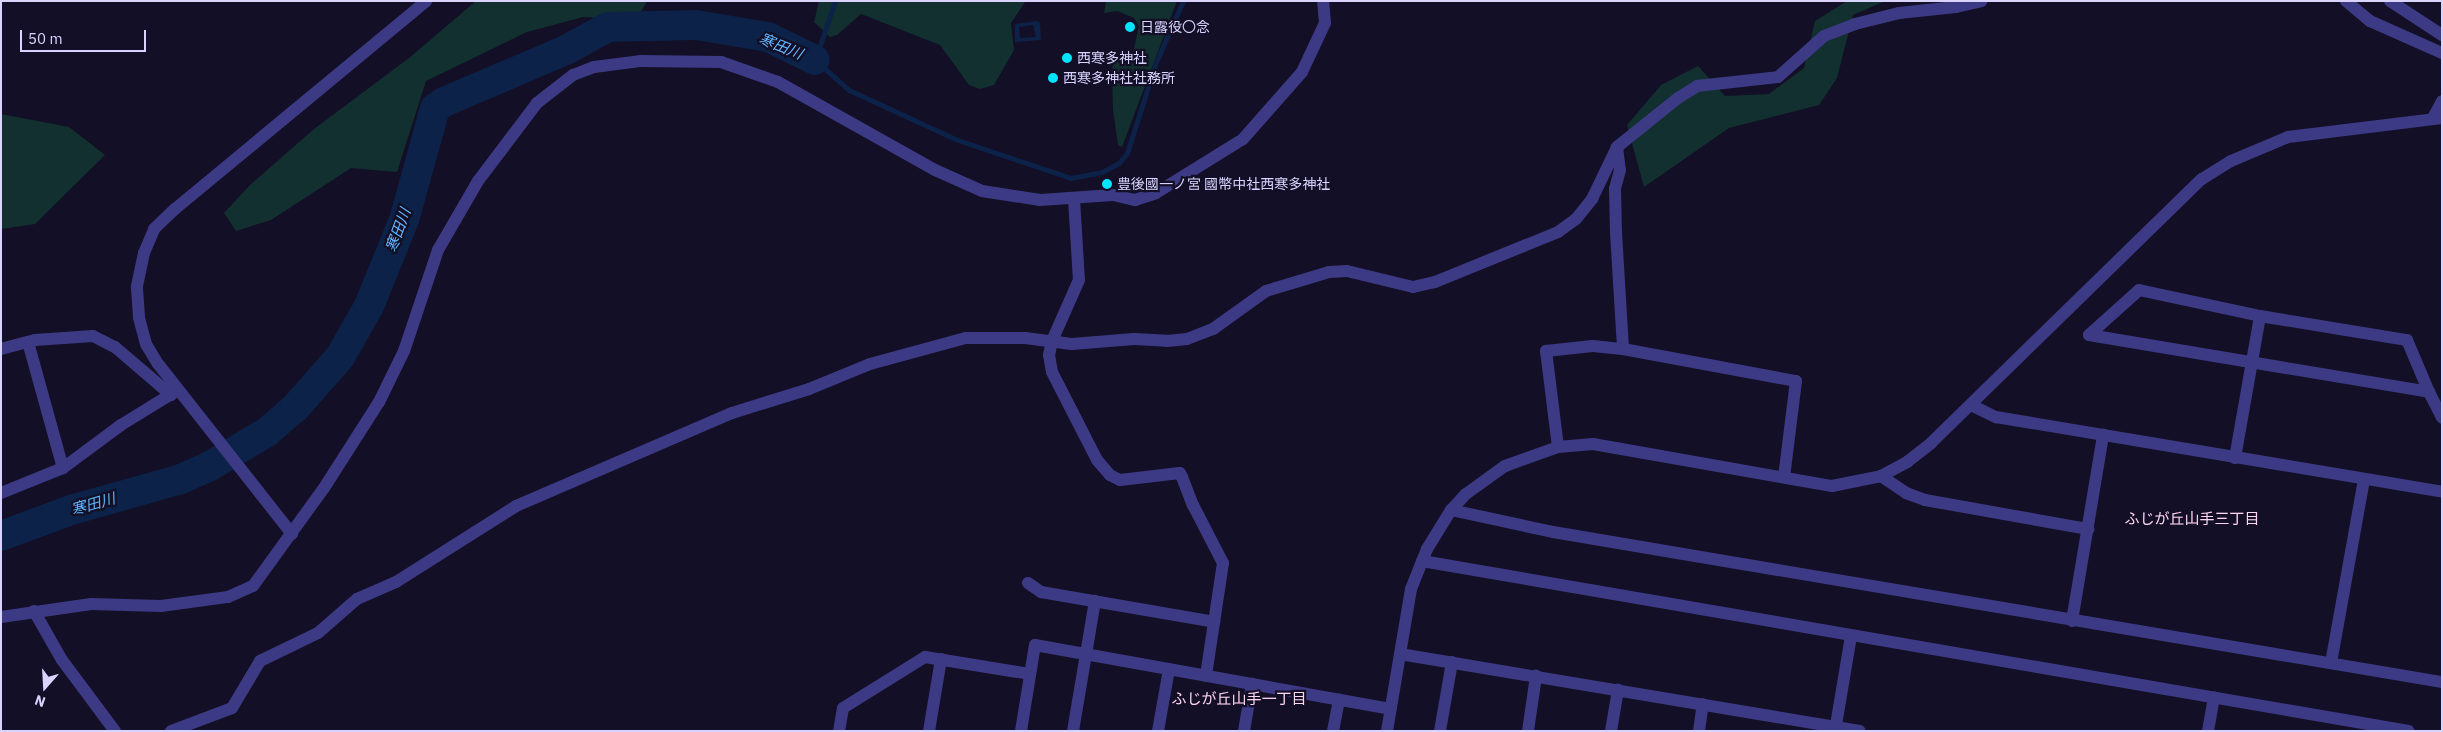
<!DOCTYPE html>
<html>
<head>
<meta charset="utf-8">
<style>
  body { margin:0 }
  #map { position:relative; width:2443px; height:732px; overflow:hidden; background:#130f26; font-family:"IBM Plex Sans","Noto Sans JP",sans-serif }
  div>[style] { position:absolute }
  .green>* { inset:0; background:#12302f }
  .water>* { inset:0; background:#0c2248 }
  .stream>* { height:5px; margin:-2.5px; padding:0 2.5px; transform-origin:2.5px; border-radius:2.5px; background:#0c2248 }
  .river>* { height:30px; margin:-15px; padding:0 15px; transform-origin:15px; border-radius:15px; background:#0c2248 }
  .street>* { height:12px; margin:-6px; padding:0 6px; transform-origin:6px; border-radius:6px; background:#3d3a85 }
  .dots>* { width:14px; height:14px; translate:-50% -50%; box-sizing:border-box; border:2px solid #130f26; border-radius:50% }
  span { translate:-50% -50%; white-space:nowrap; text-align:center; line-height:1.15; -webkit-text-stroke:4.5px #130f26; paint-order:stroke }
  .poi-label { font-size:14px; color:#d9d4ff }
  .left { translate:0 -50%; text-align:left }
  .water-label { font-size:15px; color:#62b6ff; font-style:italic }
  .neighbourhood-label { font-size:15px; color:#ffd6f0 }
  .frame { position:absolute; inset:0; border:2px solid #d9d4ff; pointer-events:none }
  .north { position:absolute; left:20px; top:662px; width:50px; height:50px; -webkit-text-stroke:4px #130f26; paint-order:stroke; rotate:199deg; font-size:14px; font-weight:700; line-height:20px; text-align:center; color:#d9d4ff }
  .north::after { content:''; display:block; margin:auto; width:18px; height:22px; background:#d9d4ff; clip-path:polygon(50% 0,100% 100%,50% 72%,0 100%) }
  .scale { position:absolute; left:20px; top:30px; width:126px; height:22px; box-sizing:border-box; border:2px solid #d9d4ff; border-top:0; padding-left:6px; font-size:15px; line-height:18px; white-space:nowrap; color:#d9d4ff; -webkit-text-stroke:4px #130f26; paint-order:stroke }
</style>
</head>
<body>
<div id="map">
  <div class="green">
    <i style="clip-path:polygon(476px 1px,647px 1px,640px 14px,628px 19px,583px 17px,527px 32px,426px 81px,397px 172px,351px 168px,271px 220px,236px 231px,224px 213px,250px 185px,314px 129px,409px 58px)"></i>
    <i style="clip-path:polygon(819px 1px,1025px 1px,1025px 2px,1011px 23px,1014px 50px,994px 85px,980px 89px,969px 85px,940px 45px,861px 14px,837px 35px,830px 37px,814px 22px)"></i>
    <i style="clip-path:polygon(1106px 1px,1177px 1px,1122px 147px,1118px 145px,1113px 110px,1112px 68px,1115px 62px,1133px 53px,1139px 26px,1134px 18px,1117px 11px,1104px 13px)"></i>
    <i style="clip-path:polygon(1847px 1px,1896px 1px,1883px 2px,1853px 15px,1837px 78px,1819px 105px,1729px 128px,1644px 187px,1627px 125px,1661px 85px,1698px 66px,1725px 96px,1769px 94px,1804px 68px,1815px 21px)"></i>
    <i style="clip-path:polygon(1px 114px,69px 127px,105px 155px,35px 224px,1px 229px)"></i>
  </div>
  <div class="water">
    <i style="clip-path:polygon(evenodd,1037px 21px,1040px 23px,1041px 40px,1015px 42px,1015px 24px,1037px 21px,1033px 25px,1036px 37px,1020px 38px,1019px 27px,1033px 25px)"></i>
  </div>
  <div class="stream">
    <i style="left:835px;top:1px;width:62px;rotate:108.7deg"></i>
    <i style="left:815px;top:60px;width:45px;rotate:41.4deg"></i>
    <i style="left:849px;top:90px;width:117px;rotate:24.8deg"></i>
    <i style="left:955px;top:139px;width:122px;rotate:18.6deg"></i>
    <i style="left:1071px;top:178px;width:32px;rotate:-11deg"></i>
    <i style="left:1102px;top:172px;width:19px;rotate:-28deg"></i>
    <i style="left:1119px;top:163px;width:13px;rotate:-51deg"></i>
    <i style="left:1127px;top:153px;width:96px;rotate:-72.3deg"></i>
    <i style="left:1156px;top:62px;width:67px;rotate:-66.1deg"></i>
  </div>
  <div class="river">
    <i style="left:1px;top:536px;width:75px;rotate:-20.4deg"></i>
    <i style="left:71px;top:510px;width:114px;rotate:-15.7deg"></i>
    <i style="left:181px;top:479px;width:32px;rotate:-24deg"></i>
    <i style="left:210px;top:466px;width:66px;rotate:-30.8deg"></i>
    <i style="left:267px;top:432px;width:37px;rotate:-41deg"></i>
    <i style="left:295px;top:408px;width:68px;rotate:-48.6deg"></i>
    <i style="left:340px;top:357px;width:59px;rotate:-60.4deg"></i>
    <i style="left:369px;top:306px;width:93px;rotate:-67.9deg"></i>
    <i style="left:404px;top:220px;width:116px;rotate:-74.5deg"></i>
    <i style="left:435px;top:108px;width:11px;rotate:-34deg"></i>
    <i style="left:444px;top:102px;width:133px;rotate:-23.1deg"></i>
    <i style="left:566px;top:50px;width:48px;rotate:-28.7deg"></i>
    <i style="left:608px;top:27px;width:88px;rotate:-1.3deg"></i>
    <i style="left:696px;top:25px;width:73px;rotate:9.5deg"></i>
    <i style="left:768px;top:37px;width:52px;rotate:26.1deg"></i>
  </div>
  <div class="street">
    <i style="left:2346px;top:1px;width:31px;rotate:40deg"></i>
    <i style="left:2370px;top:21px;width:79px;rotate:24deg"></i>
    <i style="left:2390px;top:1px;width:62px;rotate:33.2deg"></i>
    <i style="left:2433px;top:118px;width:19px;rotate:-62deg"></i>
    <i style="left:1617px;top:147px;width:23px;rotate:83deg"></i>
    <i style="left:1620px;top:170px;width:20px;rotate:105deg"></i>
    <i style="left:1615px;top:189px;width:44px;rotate:88.7deg"></i>
    <i style="left:1616px;top:233px;width:116px;rotate:86.5deg"></i>
    <i style="left:1074px;top:199px;width:81px;rotate:86.5deg"></i>
    <i style="left:1079px;top:280px;width:67px;rotate:113.9deg"></i>
    <i style="left:1052px;top:341px;width:14px;rotate:102deg"></i>
    <i style="left:1049px;top:355px;width:17px;rotate:80deg"></i>
    <i style="left:1052px;top:372px;width:99px;rotate:62.9deg"></i>
    <i style="left:1097px;top:460px;width:20px;rotate:49deg"></i>
    <i style="left:1110px;top:475px;width:11px;rotate:27deg"></i>
    <i style="left:1120px;top:480px;width:60px;rotate:-6.7deg"></i>
    <i style="left:1180px;top:473px;width:4px;rotate:63deg"></i>
    <i style="left:1182px;top:477px;width:30px;rotate:69deg"></i>
    <i style="left:1193px;top:505px;width:65px;rotate:62.7deg"></i>
    <i style="left:1223px;top:563px;width:114px;rotate:98.6deg"></i>
    <i style="left:2089px;top:335px;width:67px;rotate:-42deg"></i>
    <i style="left:2139px;top:290px;width:124px;rotate:12.1deg"></i>
    <i style="left:2260px;top:316px;width:149px;rotate:9.3deg"></i>
    <i style="left:2407px;top:340px;width:56px;rotate:67.1deg"></i>
    <i style="left:2089px;top:335px;width:345px;rotate:9.5deg"></i>
    <i style="left:2429px;top:392px;width:29px;rotate:63deg"></i>
    <i style="left:28px;top:342px;width:131px;rotate:74.5deg"></i>
    <i style="left:1px;top:349px;width:35px;rotate:-15deg"></i>
    <i style="left:35px;top:340px;width:58px;rotate:-3.9deg"></i>
    <i style="left:93px;top:336px;width:25px;rotate:27deg"></i>
    <i style="left:115px;top:347px;width:74px;rotate:40.6deg"></i>
    <i style="left:1971px;top:405px;width:28px;rotate:26deg"></i>
    <i style="left:1996px;top:417px;width:452px;rotate:9.5deg"></i>
    <i style="left:1558px;top:447px;width:97px;rotate:-97.1deg"></i>
    <i style="left:1546px;top:351px;width:47px;rotate:-6.1deg"></i>
    <i style="left:1593px;top:346px;width:30px;rotate:6deg"></i>
    <i style="left:1623px;top:349px;width:176px;rotate:10.5deg"></i>
    <i style="left:1796px;top:381px;width:97px;rotate:97.1deg"></i>
    <i style="left:2235px;top:458px;width:144px;rotate:-80deg"></i>
    <i style="left:1881px;top:476px;width:30px;rotate:34deg"></i>
    <i style="left:1906px;top:493px;width:20px;rotate:20deg"></i>
    <i style="left:1925px;top:500px;width:166px;rotate:10.1deg"></i>
    <i style="left:1px;top:493px;width:67px;rotate:-22deg"></i>
    <i style="left:63px;top:468px;width:72px;rotate:-36.6deg"></i>
    <i style="left:121px;top:425px;width:67px;rotate:-31.6deg"></i>
    <i style="left:1451px;top:510px;width:104px;rotate:12.2deg"></i>
    <i style="left:1553px;top:532px;width:902px;rotate:9.58deg"></i>
    <i style="left:292px;top:534px;width:216px;rotate:-128.2deg"></i>
    <i style="left:158px;top:364px;width:23px;rotate:-121deg"></i>
    <i style="left:146px;top:344px;width:28px;rotate:-105deg"></i>
    <i style="left:139px;top:317px;width:31px;rotate:-94deg"></i>
    <i style="left:137px;top:286px;width:34px;rotate:-78deg"></i>
    <i style="left:144px;top:253px;width:26px;rotate:-67deg"></i>
    <i style="left:154px;top:229px;width:29px;rotate:-44deg"></i>
    <i style="left:175px;top:209px;width:326px;rotate:-39.6deg"></i>
    <i style="left:1422px;top:561px;width:1001px;rotate:9.78deg"></i>
    <i style="left:1028px;top:583px;width:16px;rotate:35deg"></i>
    <i style="left:1041px;top:592px;width:176px;rotate:9.8deg"></i>
    <i style="left:34px;top:611px;width:56px;rotate:60.3deg"></i>
    <i style="left:62px;top:660px;width:89px;rotate:53.3deg"></i>
    <i style="left:1px;top:617px;width:91px;rotate:-8.2deg"></i>
    <i style="left:91px;top:604px;width:70px;rotate:1.6deg"></i>
    <i style="left:161px;top:606px;width:68px;rotate:-7.7deg"></i>
    <i style="left:228px;top:597px;width:27px;rotate:-24deg"></i>
    <i style="left:253px;top:586px;width:121px;rotate:-54.1deg"></i>
    <i style="left:324px;top:488px;width:102px;rotate:-57.4deg"></i>
    <i style="left:379px;top:402px;width:57px;rotate:-63.9deg"></i>
    <i style="left:404px;top:351px;width:107px;rotate:-71.4deg"></i>
    <i style="left:438px;top:250px;width:80px;rotate:-59.9deg"></i>
    <i style="left:478px;top:181px;width:98px;rotate:-52.9deg"></i>
    <i style="left:537px;top:103px;width:46px;rotate:-37.9deg"></i>
    <i style="left:573px;top:75px;width:22px;rotate:-21deg"></i>
    <i style="left:594px;top:67px;width:46px;rotate:-7.4deg"></i>
    <i style="left:640px;top:61px;width:81px;rotate:0.7deg"></i>
    <i style="left:721px;top:62px;width:60px;rotate:19.3deg"></i>
    <i style="left:778px;top:82px;width:180px;rotate:29.3deg"></i>
    <i style="left:935px;top:170px;width:51px;rotate:24.1deg"></i>
    <i style="left:982px;top:191px;width:59px;rotate:8.8deg"></i>
    <i style="left:1040px;top:200px;width:73px;rotate:-3.9deg"></i>
    <i style="left:1113px;top:195px;width:23px;rotate:13deg"></i>
    <i style="left:1135px;top:200px;width:22px;rotate:-18deg"></i>
    <i style="left:1156px;top:193px;width:102px;rotate:-31.8deg"></i>
    <i style="left:1243px;top:139px;width:89px;rotate:-48.6deg"></i>
    <i style="left:1302px;top:72px;width:54px;rotate:-64.9deg"></i>
    <i style="left:1325px;top:23px;width:22px;rotate:-95deg"></i>
    <i style="left:2072px;top:621px;width:189px;rotate:-80.5deg"></i>
    <i style="left:1400px;top:654px;width:466px;rotate:9.5deg"></i>
    <i style="left:2331px;top:663px;width:186px;rotate:-79.8deg"></i>
    <i style="left:171px;top:731px;width:65px;rotate:-20.7deg"></i>
    <i style="left:232px;top:708px;width:55px;rotate:-59.2deg"></i>
    <i style="left:260px;top:661px;width:64px;rotate:-25.8deg"></i>
    <i style="left:318px;top:633px;width:52px;rotate:-41.1deg"></i>
    <i style="left:357px;top:599px;width:43px;rotate:-23.6deg"></i>
    <i style="left:396px;top:582px;width:142px;rotate:-32.3deg"></i>
    <i style="left:516px;top:506px;width:235px;rotate:-23.3deg"></i>
    <i style="left:732px;top:413px;width:81px;rotate:-17.3deg"></i>
    <i style="left:809px;top:389px;width:66px;rotate:-22.3deg"></i>
    <i style="left:870px;top:364px;width:99px;rotate:-15.2deg"></i>
    <i style="left:966px;top:338px;width:59px"></i>
    <i style="left:1025px;top:338px;width:47px;rotate:7.3deg"></i>
    <i style="left:1072px;top:344px;width:62px;rotate:-4.6deg"></i>
    <i style="left:1134px;top:339px;width:33px;rotate:3deg"></i>
    <i style="left:1167px;top:341px;width:20px;rotate:-6deg"></i>
    <i style="left:1187px;top:339px;width:28px;rotate:-21deg"></i>
    <i style="left:1213px;top:329px;width:65px;rotate:-35.6deg"></i>
    <i style="left:1266px;top:291px;width:66px;rotate:-16.8deg"></i>
    <i style="left:1329px;top:272px;width:18px;rotate:-3deg"></i>
    <i style="left:1347px;top:271px;width:68px;rotate:13.6deg"></i>
    <i style="left:1413px;top:287px;width:23px;rotate:-13deg"></i>
    <i style="left:1435px;top:282px;width:133px;rotate:-22.1deg"></i>
    <i style="left:1558px;top:232px;width:22px;rotate:-36deg"></i>
    <i style="left:1576px;top:219px;width:26px;rotate:-51deg"></i>
    <i style="left:1592px;top:199px;width:58px;rotate:-64.3deg"></i>
    <i style="left:1617px;top:147px;width:78px;rotate:-38.8deg"></i>
    <i style="left:1678px;top:98px;width:22px;rotate:-32deg"></i>
    <i style="left:1697px;top:86px;width:81px;rotate:-6.3deg"></i>
    <i style="left:1778px;top:77px;width:62px;rotate:-41.7deg"></i>
    <i style="left:1824px;top:36px;width:33px;rotate:-21deg"></i>
    <i style="left:1855px;top:24px;width:45px;rotate:-14deg"></i>
    <i style="left:1899px;top:13px;width:57px;rotate:-6deg"></i>
    <i style="left:1956px;top:7px;width:26px;rotate:-13deg"></i>
    <i style="left:839px;top:731px;width:23px;rotate:-80deg"></i>
    <i style="left:843px;top:708px;width:97px;rotate:-31.9deg"></i>
    <i style="left:925px;top:657px;width:106px;rotate:9.2deg"></i>
    <i style="left:929px;top:731px;width:73px;rotate:-80.5deg"></i>
    <i style="left:1021px;top:731px;width:87px;rotate:-80.8deg"></i>
    <i style="left:1035px;top:645px;width:361px;rotate:10.2deg"></i>
    <i style="left:1073px;top:731px;width:132px;rotate:-80.4deg"></i>
    <i style="left:1158px;top:731px;width:63px;rotate:-79.9deg"></i>
    <i style="left:1244px;top:731px;width:48px;rotate:-80.3deg"></i>
    <i style="left:1333px;top:731px;width:32px;rotate:-79deg"></i>
    <i style="left:1387px;top:731px;width:144px;rotate:-80.4deg"></i>
    <i style="left:1411px;top:589px;width:43px;rotate:-68.2deg"></i>
    <i style="left:1427px;top:549px;width:46px;rotate:-58.4deg"></i>
    <i style="left:1451px;top:510px;width:22px;rotate:-47deg"></i>
    <i style="left:1466px;top:494px;width:48px;rotate:-35.7deg"></i>
    <i style="left:1505px;top:466px;width:56px;rotate:-19.7deg"></i>
    <i style="left:1558px;top:447px;width:35px;rotate:-5deg"></i>
    <i style="left:1593px;top:444px;width:243px;rotate:10deg"></i>
    <i style="left:1832px;top:486px;width:50px;rotate:-11.5deg"></i>
    <i style="left:1881px;top:476px;width:30px;rotate:-28deg"></i>
    <i style="left:1907px;top:462px;width:31px;rotate:-38deg"></i>
    <i style="left:1931px;top:443px;width:378px;rotate:-44.3deg"></i>
    <i style="left:2202px;top:179px;width:34px;rotate:-32deg"></i>
    <i style="left:2231px;top:161px;width:62px;rotate:-22.8deg"></i>
    <i style="left:2288px;top:137px;width:155px;rotate:-7deg"></i>
    <i style="left:1440px;top:731px;width:70px;rotate:-80.1deg"></i>
    <i style="left:1528px;top:731px;width:56px;rotate:-81.7deg"></i>
    <i style="left:1611px;top:731px;width:42px;rotate:-80.3deg"></i>
    <i style="left:1699px;top:731px;width:27px;rotate:-82deg"></i>
    <i style="left:1835px;top:731px;width:96px;rotate:-80.4deg"></i>
    <i style="left:2208px;top:731px;width:34px;rotate:-80deg"></i>
  </div>
  <div class="dots">
    <i style="left:1130px;top:27px;background:#00e5ff"></i>
    <i style="left:1067px;top:58px;background:#00e5ff"></i>
    <i style="left:1053px;top:78px;background:#00e5ff"></i>
    <i style="left:1107px;top:184px;background:#00e5ff"></i>
  </div>
  <div class="poi-label">
    <span class="left" style="left:1140px;top:27px">日露役〇念</span>
    <span class="left" style="left:1077px;top:58px">西寒多神社</span>
    <span class="left" style="left:1063px;top:78px">西寒多神社社務所</span>
    <span class="left" style="left:1117px;top:184px">豊後國一ノ宮 國幣中社西寒多神社</span>
  </div>
  <div class="water-label">
    <span style="left:781px;top:46px;rotate:22deg">寒田川</span>
    <span style="left:398px;top:230px;rotate:-70deg">寒田川</span>
    <span style="left:93px;top:504px;rotate:-16deg">寒田川</span>
  </div>
  <div class="neighbourhood-label">
    <span style="left:2192px;top:519px">ふじが丘山手三丁目</span>
    <span style="left:1239px;top:699px">ふじが丘山手一丁目</span>
  </div>
  <div class="frame"></div>
  <div class="north">N</div>
  <div class="scale">50 m</div>
</div>
</body>
</html>
